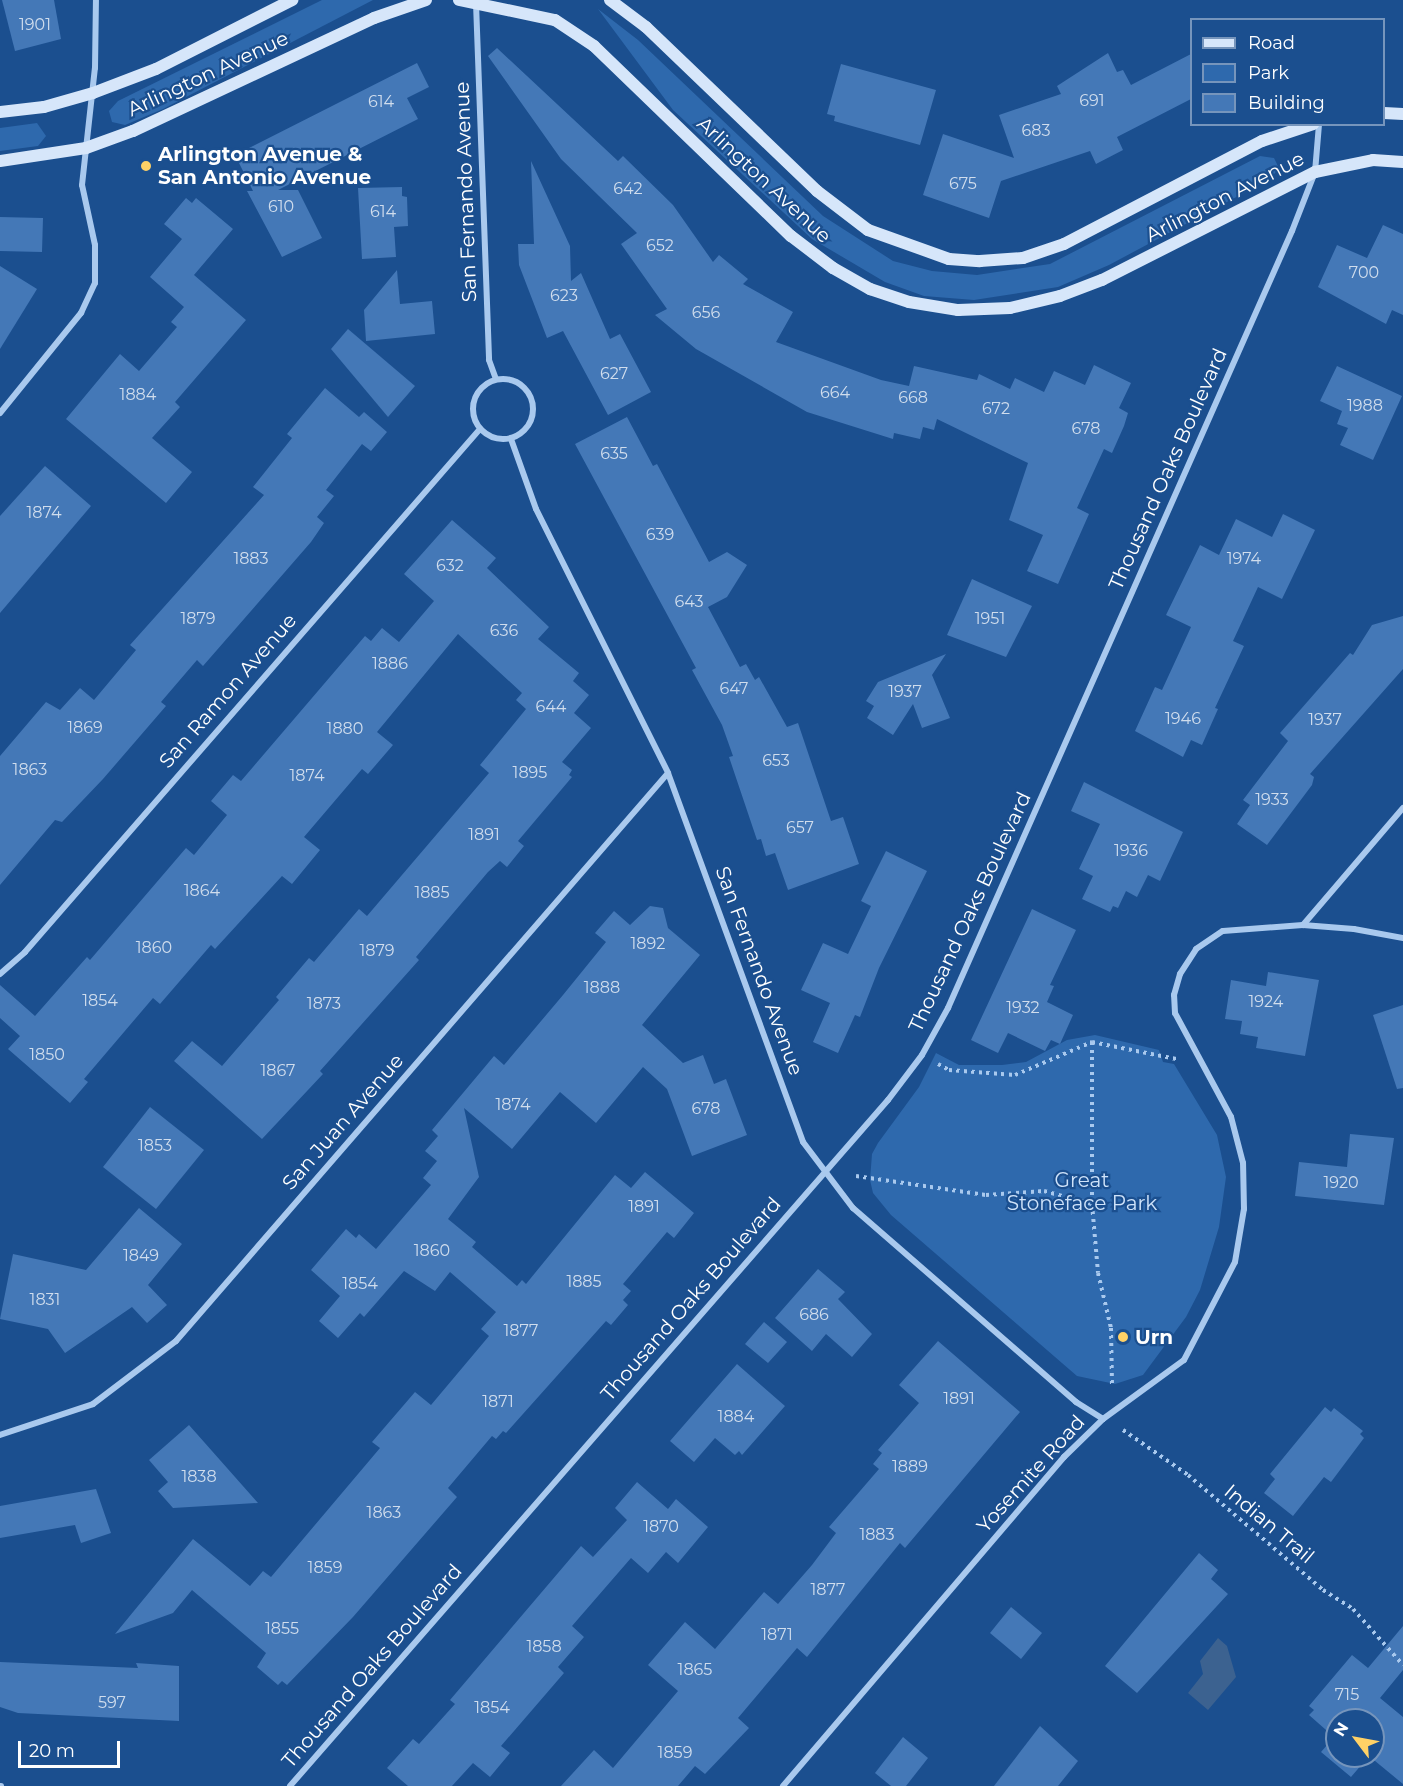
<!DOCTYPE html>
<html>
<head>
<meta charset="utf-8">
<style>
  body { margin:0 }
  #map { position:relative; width:1403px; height:1786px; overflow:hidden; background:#1b4f8f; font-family:Montserrat,sans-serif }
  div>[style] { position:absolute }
  .green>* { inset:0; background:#2e69ad }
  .water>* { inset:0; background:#3c6290 }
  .building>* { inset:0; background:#4478b7 }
  .path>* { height:4px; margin-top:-2px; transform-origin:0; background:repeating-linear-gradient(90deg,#a9c9ee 0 3px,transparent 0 7.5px) }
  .minor>* { height:6px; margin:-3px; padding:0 3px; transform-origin:3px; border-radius:3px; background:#a9c9ee }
  .minor>.ring { margin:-3px; padding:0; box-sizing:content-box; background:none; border:6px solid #a9c9ee; border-radius:50% }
  .secondary>* { height:12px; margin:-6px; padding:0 6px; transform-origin:6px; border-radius:6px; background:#d6e6fa }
  .dots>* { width:16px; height:16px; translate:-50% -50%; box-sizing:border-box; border:3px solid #1b4f8f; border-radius:50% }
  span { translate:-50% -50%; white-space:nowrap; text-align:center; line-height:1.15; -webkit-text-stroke:4.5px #1b4f8f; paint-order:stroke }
  .number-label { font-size:16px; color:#d0dded }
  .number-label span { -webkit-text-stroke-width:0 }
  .street-label { font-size:20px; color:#fff }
  .poi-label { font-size:20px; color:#fff; font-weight:700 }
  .left { translate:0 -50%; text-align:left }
  .park-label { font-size:20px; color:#cfe3fa }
  .legend { position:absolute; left:1190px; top:18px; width:195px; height:108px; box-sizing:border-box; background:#1b4f8f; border:2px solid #7695bc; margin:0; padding:8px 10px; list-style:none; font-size:18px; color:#fff }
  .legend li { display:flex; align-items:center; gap:12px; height:30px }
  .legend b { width:30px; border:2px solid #7695bc }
  .north { position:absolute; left:1325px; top:1708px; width:60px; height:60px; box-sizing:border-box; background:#1b4f8f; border:2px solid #7695bc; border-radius:50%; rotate:302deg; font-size:16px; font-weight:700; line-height:24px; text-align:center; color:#fff }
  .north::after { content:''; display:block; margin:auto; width:21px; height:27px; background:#ffd166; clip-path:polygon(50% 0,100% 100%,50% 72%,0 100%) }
  .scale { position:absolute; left:18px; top:1741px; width:102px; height:27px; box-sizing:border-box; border:3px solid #fff; border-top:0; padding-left:8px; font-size:18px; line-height:21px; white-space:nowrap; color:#fff; -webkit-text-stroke:4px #1b4f8f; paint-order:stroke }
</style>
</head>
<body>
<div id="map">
  <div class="green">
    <i style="clip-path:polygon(322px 0,373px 0,163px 109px,125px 125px,112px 122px,109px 111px,118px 101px)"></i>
    <i style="clip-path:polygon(598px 9px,638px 40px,823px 216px,893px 261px,932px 271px,977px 275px,1050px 264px,1260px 156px,1274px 158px,1279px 168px,1270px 179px,1109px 265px,1058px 287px,974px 300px,924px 296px,885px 282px,812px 239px,673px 110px)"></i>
    <i style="clip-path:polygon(37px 123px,46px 136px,38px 146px,0 151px,0 128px)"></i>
    <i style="clip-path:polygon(1095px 1035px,1159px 1050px,1163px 1062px,1174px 1064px,1217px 1135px,1226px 1177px,1219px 1227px,1200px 1290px,1186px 1317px,1143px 1375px,1115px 1384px,1077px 1376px,891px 1215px,873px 1193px,870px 1180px,872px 1154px,878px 1143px,919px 1087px,936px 1053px,959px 1065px,1002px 1065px,1026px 1062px,1067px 1040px)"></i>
  </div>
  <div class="water">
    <i style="clip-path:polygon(1218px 1638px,1227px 1646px,1236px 1677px,1208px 1710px,1188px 1693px,1203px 1674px,1200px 1661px)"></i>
  </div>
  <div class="building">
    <i style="clip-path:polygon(2px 0,54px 0,61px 39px,15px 51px)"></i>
    <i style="clip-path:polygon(497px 48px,618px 161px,623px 156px,673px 205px,713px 262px,719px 255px,748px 279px,743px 284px,793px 312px,776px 342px,881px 380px,909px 386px,914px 366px,977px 380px,979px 374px,1010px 389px,1015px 378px,1044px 392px,1054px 371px,1085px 385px,1094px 365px,1131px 383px,1119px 408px,1128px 413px,1124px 426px,1112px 453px,1104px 449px,1077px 508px,1089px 514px,1058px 584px,1027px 571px,1043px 535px,1009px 520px,1028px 463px,937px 419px,934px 430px,923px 427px,920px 439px,894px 433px,893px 439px,807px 412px,696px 349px,655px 315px,667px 309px,621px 244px,637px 233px,561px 159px,488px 56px)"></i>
    <i style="clip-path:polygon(1108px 53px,1117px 72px,1123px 70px,1131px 85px,1191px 54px,1191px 99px,1117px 137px,1123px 150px,1096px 164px,1090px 151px,1001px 181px,989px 218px,923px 195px,943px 134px,1014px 158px,999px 115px,1061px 94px,1057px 86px)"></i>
    <i style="clip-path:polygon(417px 63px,429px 87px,407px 98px,418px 119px,278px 190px,298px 190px,322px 238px,282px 257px,247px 191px,253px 191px,235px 155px)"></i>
    <i style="clip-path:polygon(841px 64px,936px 90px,920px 145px,834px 121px,835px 116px,827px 114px)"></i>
    <i style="clip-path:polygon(531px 161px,570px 246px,571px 281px,581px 273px,610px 339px,620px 334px,651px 392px,608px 415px,563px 331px,547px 338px,519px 265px,518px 244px,534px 244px)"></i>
    <i style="clip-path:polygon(402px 187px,402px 196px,407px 197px,408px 226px,394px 227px,396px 257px,362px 259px,358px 188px)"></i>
    <i style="clip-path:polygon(186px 198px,192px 203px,196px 198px,233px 229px,194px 275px,246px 320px,175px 402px,180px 407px,152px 438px,192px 472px,166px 503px,66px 419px,120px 354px,139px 371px,177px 327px,171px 322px,184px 307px,150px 277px,182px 239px,164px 224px)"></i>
    <i style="clip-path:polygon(0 217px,43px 218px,42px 252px,0 251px)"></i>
    <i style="clip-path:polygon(1383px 225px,1403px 234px,1403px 315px,1392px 310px,1386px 324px,1318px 287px,1337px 245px,1367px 258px)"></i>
    <i style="clip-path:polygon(0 266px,37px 289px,0 349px)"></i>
    <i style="clip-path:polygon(397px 270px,400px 304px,432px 301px,435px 334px,366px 341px,364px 310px)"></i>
    <i style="clip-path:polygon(348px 329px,415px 386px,388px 417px,331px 349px)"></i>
    <i style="clip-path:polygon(1337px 366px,1402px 396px,1373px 460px,1340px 445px,1348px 428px,1337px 424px,1342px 411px,1320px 401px)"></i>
    <i style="clip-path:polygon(325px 388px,359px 417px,364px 412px,387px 432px,371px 451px,362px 444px,326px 490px,334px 496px,317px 517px,324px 523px,311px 542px,203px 666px,197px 660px,161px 702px,166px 706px,103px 779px,62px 822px,55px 820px,0 885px,0 756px,46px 702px,60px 710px,80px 688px,94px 700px,136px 650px,130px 645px,264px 495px,253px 487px,292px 438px,287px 434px)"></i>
    <i style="clip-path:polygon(627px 417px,653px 466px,657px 464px,709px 562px,727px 552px,747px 565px,727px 597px,708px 607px,740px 667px,746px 664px,755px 680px,759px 677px,787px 727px,798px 723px,831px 821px,843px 817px,859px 864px,788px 890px,775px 853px,766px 856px,761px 839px,757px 840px,729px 757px,733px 756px,722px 725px,692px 670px,696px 668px,575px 444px)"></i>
    <i style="clip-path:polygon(45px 466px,91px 506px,0 613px,0 516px)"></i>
    <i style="clip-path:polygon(1283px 514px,1315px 530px,1282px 599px,1258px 587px,1233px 641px,1244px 646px,1215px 708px,1218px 709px,1202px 745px,1191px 740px,1183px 757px,1135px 731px,1155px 687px,1162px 690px,1191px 627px,1166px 615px,1200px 545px,1219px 555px,1236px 519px,1272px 537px)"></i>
    <i style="clip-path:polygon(452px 520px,496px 558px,487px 568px,549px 627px,538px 639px,579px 673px,573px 681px,589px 695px,574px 713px,591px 728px,562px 762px,572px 770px,569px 775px,572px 777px,518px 841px,524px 846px,507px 867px,500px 861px,488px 872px,416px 957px,419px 960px,320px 1071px,323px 1074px,262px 1139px,174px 1061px,192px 1041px,222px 1066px,279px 1000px,276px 997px,309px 958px,314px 962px,359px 909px,367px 916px,489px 773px,480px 765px,526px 709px,516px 700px,522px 693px,458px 634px,377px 732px,393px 745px,368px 774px,362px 769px,304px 837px,320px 850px,292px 884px,282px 876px,215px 949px,211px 945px,160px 1004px,153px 998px,84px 1079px,88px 1082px,70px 1103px,8px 1049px,20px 1036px,0 1018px,0 985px,35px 1016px,87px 957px,90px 960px,186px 848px,194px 855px,227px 815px,211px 801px,233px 775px,241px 781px,365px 636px,371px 641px,382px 628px,399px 642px,434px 601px,404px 574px)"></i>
    <i style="clip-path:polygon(972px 579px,1032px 606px,1006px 657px,947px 635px)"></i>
    <i style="clip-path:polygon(1403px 616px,1403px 669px,1310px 774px,1314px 777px,1312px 785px,1267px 845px,1237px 824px,1250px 805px,1243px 800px,1288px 741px,1280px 733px,1350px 653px,1353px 655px,1372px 625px)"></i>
    <i style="clip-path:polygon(946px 654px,932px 675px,950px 718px,922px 728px,913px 704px,893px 735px,867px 718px,874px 706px,866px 701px,878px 682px)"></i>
    <i style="clip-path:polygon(1084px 782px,1183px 832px,1160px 881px,1148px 875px,1137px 897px,1126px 891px,1118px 908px,1113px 906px,1110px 912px,1082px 899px,1093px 876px,1079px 869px,1100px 824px,1071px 811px)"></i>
    <i style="clip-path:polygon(886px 851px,927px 871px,879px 968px,860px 1017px,855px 1015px,838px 1053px,813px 1042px,830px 1003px,801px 990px,823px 943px,848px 954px,871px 906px,861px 901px)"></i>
    <i style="clip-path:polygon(650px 906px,663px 908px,668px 928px,700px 955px,642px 1025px,683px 1063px,703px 1055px,714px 1084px,726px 1079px,747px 1135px,692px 1156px,667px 1089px,643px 1067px,596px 1123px,560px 1092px,512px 1149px,464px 1108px,479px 1177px,448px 1219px,476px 1242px,472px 1247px,517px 1286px,522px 1280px,526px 1284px,615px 1175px,631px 1188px,645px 1172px,694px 1213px,674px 1238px,667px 1232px,623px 1284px,631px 1291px,623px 1300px,628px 1305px,611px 1325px,606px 1321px,506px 1433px,503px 1431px,496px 1439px,492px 1436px,448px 1488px,457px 1497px,353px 1617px,287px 1685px,282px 1681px,278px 1685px,257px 1667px,266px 1653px,192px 1590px,173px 1613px,115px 1634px,193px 1539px,250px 1586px,263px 1571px,271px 1577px,380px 1448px,372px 1442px,415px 1392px,431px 1405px,489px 1336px,481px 1329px,496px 1312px,450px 1272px,435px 1291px,404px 1271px,364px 1317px,360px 1313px,338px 1338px,319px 1321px,340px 1296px,311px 1270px,346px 1229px,356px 1238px,359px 1234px,376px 1249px,431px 1185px,423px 1178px,437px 1161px,425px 1151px,438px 1136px,432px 1130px,494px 1056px,504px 1065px,563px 995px,606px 942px,595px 933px,614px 911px,630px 925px)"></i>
    <i style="clip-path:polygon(1032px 909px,1076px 930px,1050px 985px,1054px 986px,1047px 1002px,1073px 1015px,1060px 1044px,1051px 1040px,1045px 1051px,1008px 1033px,998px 1053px,971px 1040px)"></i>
    <i style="clip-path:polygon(1268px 972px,1319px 980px,1305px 1056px,1256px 1048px,1258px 1037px,1240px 1034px,1242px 1021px,1225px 1019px,1231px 980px,1266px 986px)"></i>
    <i style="clip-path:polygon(1403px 1005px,1403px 1088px,1397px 1089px,1373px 1015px)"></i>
    <i style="clip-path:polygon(150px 1107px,204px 1150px,156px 1209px,103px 1167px)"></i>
    <i style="clip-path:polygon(1350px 1134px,1394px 1138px,1384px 1205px,1295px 1196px,1299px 1162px,1347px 1167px)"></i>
    <i style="clip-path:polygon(139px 1208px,182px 1244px,148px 1285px,167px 1305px,147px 1323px,132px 1307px,65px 1353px,48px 1329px,0 1319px,13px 1254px,86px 1270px)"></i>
    <i style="clip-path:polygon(818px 1269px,845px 1292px,838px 1299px,872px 1334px,852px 1357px,826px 1334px,812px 1351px,775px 1318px)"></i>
    <i style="clip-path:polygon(764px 1322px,787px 1342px,768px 1363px,745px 1344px)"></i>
    <i style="clip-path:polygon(938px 1341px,1020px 1412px,905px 1548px,900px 1543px,807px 1657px,797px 1648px,738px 1718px,749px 1728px,705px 1774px,695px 1766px,678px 1786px,561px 1786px,594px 1750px,613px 1768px,678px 1691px,648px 1665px,685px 1622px,715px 1649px,764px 1592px,778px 1604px,812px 1565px,836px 1533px,829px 1527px,879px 1469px,873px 1464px,882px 1453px,878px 1450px,919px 1403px,899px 1385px)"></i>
    <i style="clip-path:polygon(737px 1364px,785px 1406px,742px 1455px,739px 1451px,735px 1455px,715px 1438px,694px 1462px,670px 1441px)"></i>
    <i style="clip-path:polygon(1325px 1407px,1331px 1412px,1334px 1408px,1363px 1431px,1360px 1434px,1364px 1438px,1331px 1482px,1324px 1477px,1293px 1516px,1264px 1493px,1275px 1479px,1270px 1474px)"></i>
    <i style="clip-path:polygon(189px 1425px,258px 1503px,173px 1508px,158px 1491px,168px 1482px,149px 1460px)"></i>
    <i style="clip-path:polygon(637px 1482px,668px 1509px,676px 1499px,708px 1527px,678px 1563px,666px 1552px,648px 1573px,631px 1558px,572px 1626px,584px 1637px,558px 1667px,564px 1673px,501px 1746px,510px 1753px,490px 1777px,473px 1763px,452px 1786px,408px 1786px,387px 1768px,413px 1739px,419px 1744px,455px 1704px,450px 1700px,581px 1546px,593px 1557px,627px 1520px,615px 1508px)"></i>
    <i style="clip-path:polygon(96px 1489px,111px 1533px,81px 1543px,75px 1525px,0 1538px,0 1506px)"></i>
    <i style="clip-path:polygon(1199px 1553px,1218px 1570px,1211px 1579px,1228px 1594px,1137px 1693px,1105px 1666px)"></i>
    <i style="clip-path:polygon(1011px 1607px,1042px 1633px,1021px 1659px,990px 1633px)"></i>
    <i style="clip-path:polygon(evenodd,1403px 1626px,1403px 1670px,1380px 1698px,1403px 1717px,1403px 1784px,1369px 1756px,1351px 1777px,1321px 1752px,1334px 1737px,1309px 1715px,1314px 1710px,1309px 1706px,1352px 1655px,1368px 1668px,1403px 1626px,1337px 1720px,1373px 1720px,1373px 1756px,1337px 1756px,1337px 1720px)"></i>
    <i style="clip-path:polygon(0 1662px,138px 1668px,136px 1663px,179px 1666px,179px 1721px,18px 1713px,0 1707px)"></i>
    <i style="clip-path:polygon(1040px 1726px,1078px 1761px,1058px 1786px,994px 1786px)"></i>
    <i style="clip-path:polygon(903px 1737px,928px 1758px,906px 1786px,891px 1786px,875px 1773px)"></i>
  </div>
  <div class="path">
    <i style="left:1092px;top:1042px;width:162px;rotate:90deg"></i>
    <i style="left:1092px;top:1204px;width:69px;rotate:85deg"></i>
    <i style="left:1098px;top:1273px;width:57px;rotate:76.7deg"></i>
    <i style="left:1111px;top:1328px;width:59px;rotate:89deg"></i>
    <i style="left:938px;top:1064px;width:13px;rotate:29deg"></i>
    <i style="left:949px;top:1070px;width:66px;rotate:4.3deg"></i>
    <i style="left:1015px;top:1075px;width:84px;rotate:-23.2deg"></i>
    <i style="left:1092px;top:1042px;width:86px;rotate:11.4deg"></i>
    <i style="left:856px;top:1176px;width:131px;rotate:8.3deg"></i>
    <i style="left:986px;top:1195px;width:58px;rotate:-3.9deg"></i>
    <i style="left:1044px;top:1191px;width:50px;rotate:15.2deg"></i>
    <i style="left:1123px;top:1430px;width:79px;rotate:34.7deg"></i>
    <i style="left:1188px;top:1475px;width:177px;rotate:40.4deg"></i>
    <i style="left:1323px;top:1590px;width:36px;rotate:32deg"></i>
    <i style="left:1353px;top:1609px;width:75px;rotate:48.2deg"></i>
  </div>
  <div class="minor">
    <i style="left:476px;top:3px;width:357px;rotate:87.9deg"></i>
    <i style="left:489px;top:360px;width:20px;rotate:70deg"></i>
    <i class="ring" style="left:473px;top:379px;width:54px;height:54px"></i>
    <i style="left:0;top:413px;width:129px;rotate:-51deg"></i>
    <i style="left:81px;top:313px;width:33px;rotate:-65deg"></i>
    <i style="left:95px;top:283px;width:38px;rotate:-90deg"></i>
    <i style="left:95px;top:245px;width:61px;rotate:-102.2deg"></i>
    <i style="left:82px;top:185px;width:118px;rotate:-83.7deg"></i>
    <i style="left:95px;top:68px;width:68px;rotate:-89.2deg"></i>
    <i style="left:511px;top:439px;width:74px;rotate:70.3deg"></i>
    <i style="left:536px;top:509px;width:295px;rotate:63.4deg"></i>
    <i style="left:668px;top:773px;width:393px;rotate:69.9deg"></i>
    <i style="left:803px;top:1142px;width:83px;rotate:52.9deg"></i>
    <i style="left:853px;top:1208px;width:296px;rotate:41deg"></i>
    <i style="left:1076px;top:1402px;width:32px;rotate:32deg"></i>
    <i style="left:1303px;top:925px;width:51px;rotate:4.5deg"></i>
    <i style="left:1354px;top:929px;width:50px;rotate:10.4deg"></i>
    <i style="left:0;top:974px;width:33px;rotate:-41deg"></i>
    <i style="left:25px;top:952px;width:693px;rotate:-48.98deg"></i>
    <i style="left:0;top:1435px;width:98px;rotate:-18.4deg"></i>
    <i style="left:93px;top:1404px;width:104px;rotate:-37.2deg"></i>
    <i style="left:176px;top:1341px;width:751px;rotate:-49.1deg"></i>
    <i style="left:0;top:1786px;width:1px"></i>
    <i style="left:290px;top:1786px;width:910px;rotate:-48.92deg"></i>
    <i style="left:888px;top:1100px;width:56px;rotate:-52.9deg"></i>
    <i style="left:922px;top:1055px;width:54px;rotate:-61deg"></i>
    <i style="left:948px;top:1008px;width:850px;rotate:-66.12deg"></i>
    <i style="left:1292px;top:231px;width:63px;rotate:-68.7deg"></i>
    <i style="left:1315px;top:172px;width:48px;rotate:-85.2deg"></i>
    <i style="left:783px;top:1786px;width:433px;rotate:-49.5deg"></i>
    <i style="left:1064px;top:1457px;width:54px;rotate:-44.3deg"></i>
    <i style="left:1103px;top:1419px;width:100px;rotate:-36.1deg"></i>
    <i style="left:1184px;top:1360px;width:110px;rotate:-62.5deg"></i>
    <i style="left:1235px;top:1262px;width:54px;rotate:-80.4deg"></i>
    <i style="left:1244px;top:1209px;width:46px;rotate:-91.2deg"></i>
    <i style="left:1243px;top:1163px;width:48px;rotate:-104.6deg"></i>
    <i style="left:1231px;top:1117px;width:118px;rotate:-118.3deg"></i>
    <i style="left:1175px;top:1013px;width:18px;rotate:-93deg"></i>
    <i style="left:1174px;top:995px;width:22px;rotate:-74deg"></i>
    <i style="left:1180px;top:974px;width:30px;rotate:-57deg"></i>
    <i style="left:1196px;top:949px;width:32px;rotate:-34deg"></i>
    <i style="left:1223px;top:931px;width:80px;rotate:-4.3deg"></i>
    <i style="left:1303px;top:925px;width:154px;rotate:-49.5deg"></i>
  </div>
  <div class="secondary">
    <i style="left:459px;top:0;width:98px;rotate:11.8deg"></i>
    <i style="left:555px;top:20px;width:47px;rotate:33.7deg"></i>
    <i style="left:594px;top:46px;width:274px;rotate:44deg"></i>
    <i style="left:791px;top:236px;width:53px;rotate:37.3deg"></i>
    <i style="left:833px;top:268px;width:43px;rotate:29.6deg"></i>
    <i style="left:870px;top:289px;width:41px;rotate:18.4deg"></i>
    <i style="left:909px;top:302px;width:50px;rotate:9.3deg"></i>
    <i style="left:958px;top:310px;width:52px;rotate:-2.2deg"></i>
    <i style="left:1010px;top:308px;width:51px;rotate:-13.5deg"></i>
    <i style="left:1060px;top:296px;width:45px;rotate:-20.9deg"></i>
    <i style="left:1102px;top:280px;width:239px;rotate:-26.9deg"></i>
    <i style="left:1315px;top:172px;width:59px;rotate:-11.7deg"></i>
    <i style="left:1373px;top:160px;width:30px;rotate:4deg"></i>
    <i style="left:610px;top:0;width:45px;rotate:36.9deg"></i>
    <i style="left:646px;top:27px;width:237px;rotate:43.8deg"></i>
    <i style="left:817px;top:191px;width:64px;rotate:37.4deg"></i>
    <i style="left:868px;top:230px;width:86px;rotate:19.7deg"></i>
    <i style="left:949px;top:259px;width:31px;rotate:4deg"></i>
    <i style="left:980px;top:261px;width:43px;rotate:-4deg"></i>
    <i style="left:1023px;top:258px;width:43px;rotate:-18.9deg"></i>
    <i style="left:1064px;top:244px;width:223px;rotate:-27.5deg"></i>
    <i style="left:1262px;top:141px;width:54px;rotate:-18.4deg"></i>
    <i style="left:0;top:112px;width:44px;rotate:-6.5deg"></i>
    <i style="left:44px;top:107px;width:51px;rotate:-15.9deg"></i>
    <i style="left:93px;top:93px;width:67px;rotate:-20.9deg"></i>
    <i style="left:156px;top:69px;width:153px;rotate:-26.9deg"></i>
    <i style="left:1384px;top:113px;width:19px;rotate:3deg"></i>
    <i style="left:0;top:161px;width:87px;rotate:-8.6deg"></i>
    <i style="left:86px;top:148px;width:50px;rotate:-19.9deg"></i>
    <i style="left:133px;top:131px;width:266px;rotate:-25.1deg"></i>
    <i style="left:374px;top:18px;width:55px;rotate:-19.1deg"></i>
  </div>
  <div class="dots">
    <i style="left:146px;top:166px;background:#ffd166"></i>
    <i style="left:1123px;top:1337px;background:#ffd166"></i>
  </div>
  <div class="number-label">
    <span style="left:35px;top:25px">1901</span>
    <span style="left:1092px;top:101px">691</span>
    <span style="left:381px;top:102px">614</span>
    <span style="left:1036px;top:131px">683</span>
    <span style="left:963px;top:184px">675</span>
    <span style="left:628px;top:189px">642</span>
    <span style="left:281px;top:207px">610</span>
    <span style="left:383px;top:212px">614</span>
    <span style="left:660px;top:246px">652</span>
    <span style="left:1364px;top:273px">700</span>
    <span style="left:564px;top:296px">623</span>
    <span style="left:706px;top:313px">656</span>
    <span style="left:614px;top:374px">627</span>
    <span style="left:835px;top:393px">664</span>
    <span style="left:138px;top:395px">1884</span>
    <span style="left:913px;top:398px">668</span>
    <span style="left:1365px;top:406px">1988</span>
    <span style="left:996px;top:409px">672</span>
    <span style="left:1086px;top:429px">678</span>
    <span style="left:614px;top:454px">635</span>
    <span style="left:44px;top:513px">1874</span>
    <span style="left:660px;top:535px">639</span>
    <span style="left:251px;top:559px">1883</span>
    <span style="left:1244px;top:559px">1974</span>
    <span style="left:450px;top:566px">632</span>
    <span style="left:689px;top:602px">643</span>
    <span style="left:198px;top:619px">1879</span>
    <span style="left:990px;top:619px">1951</span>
    <span style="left:504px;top:631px">636</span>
    <span style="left:390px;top:664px">1886</span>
    <span style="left:734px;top:689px">647</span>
    <span style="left:905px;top:692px">1937</span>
    <span style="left:551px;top:707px">644</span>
    <span style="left:1183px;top:719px">1946</span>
    <span style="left:1325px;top:720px">1937</span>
    <span style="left:85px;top:728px">1869</span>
    <span style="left:345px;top:729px">1880</span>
    <span style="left:776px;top:761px">653</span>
    <span style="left:30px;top:770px">1863</span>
    <span style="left:530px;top:773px">1895</span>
    <span style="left:307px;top:776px">1874</span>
    <span style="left:1272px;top:800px">1933</span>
    <span style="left:800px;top:828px">657</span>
    <span style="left:484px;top:835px">1891</span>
    <span style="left:1131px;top:851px">1936</span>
    <span style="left:202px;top:891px">1864</span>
    <span style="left:432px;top:893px">1885</span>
    <span style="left:648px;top:944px">1892</span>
    <span style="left:154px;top:948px">1860</span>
    <span style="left:377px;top:951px">1879</span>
    <span style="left:602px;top:988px">1888</span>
    <span style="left:100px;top:1001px">1854</span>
    <span style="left:1266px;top:1002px">1924</span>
    <span style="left:324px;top:1004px">1873</span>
    <span style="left:1023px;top:1008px">1932</span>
    <span style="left:47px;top:1055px">1850</span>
    <span style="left:278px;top:1071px">1867</span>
    <span style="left:513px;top:1105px">1874</span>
    <span style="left:706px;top:1109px">678</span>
    <span style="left:155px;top:1146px">1853</span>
    <span style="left:1341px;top:1183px">1920</span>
    <span style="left:644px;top:1207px">1891</span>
    <span style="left:432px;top:1251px">1860</span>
    <span style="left:141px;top:1256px">1849</span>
    <span style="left:584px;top:1282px">1885</span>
    <span style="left:360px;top:1284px">1854</span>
    <span style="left:45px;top:1300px">1831</span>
    <span style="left:814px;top:1315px">686</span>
    <span style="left:521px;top:1331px">1877</span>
    <span style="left:959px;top:1399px">1891</span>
    <span style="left:498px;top:1402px">1871</span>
    <span style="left:736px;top:1417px">1884</span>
    <span style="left:910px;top:1467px">1889</span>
    <span style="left:199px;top:1477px">1838</span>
    <span style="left:384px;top:1513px">1863</span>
    <span style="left:661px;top:1527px">1870</span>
    <span style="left:877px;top:1535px">1883</span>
    <span style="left:325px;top:1568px">1859</span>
    <span style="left:828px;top:1590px">1877</span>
    <span style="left:282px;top:1629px">1855</span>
    <span style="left:777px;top:1635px">1871</span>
    <span style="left:544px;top:1647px">1858</span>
    <span style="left:695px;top:1670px">1865</span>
    <span style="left:1347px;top:1695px">715</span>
    <span style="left:112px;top:1703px">597</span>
    <span style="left:492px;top:1708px">1854</span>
    <span style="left:675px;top:1753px">1859</span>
  </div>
  <div class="street-label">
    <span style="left:208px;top:74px;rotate:-25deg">Arlington Avenue</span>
    <span style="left:764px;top:180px;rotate:43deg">Arlington Avenue</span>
    <span style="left:466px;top:192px;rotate:-92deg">San Fernando Avenue</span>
    <span style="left:1225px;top:197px;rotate:-27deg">Arlington Avenue</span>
    <span style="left:1168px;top:469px;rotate:-66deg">Thousand Oaks Boulevard</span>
    <span style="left:228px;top:691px;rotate:-49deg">San Ramon Avenue</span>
    <span style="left:970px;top:912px;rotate:-65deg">Thousand Oaks Boulevard</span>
    <span style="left:759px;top:971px;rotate:70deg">San Fernando Avenue</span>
    <span style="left:343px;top:1122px;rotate:-49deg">San Juan Avenue</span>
    <span style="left:691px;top:1299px;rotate:-49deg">Thousand Oaks Boulevard</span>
    <span style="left:1031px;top:1474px;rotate:-48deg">Yosemite Road</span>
    <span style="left:1269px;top:1524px;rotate:40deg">Indian Trail</span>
    <span style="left:372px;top:1666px;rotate:-49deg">Thousand Oaks Boulevard</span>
  </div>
  <div class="poi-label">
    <span class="left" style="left:158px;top:166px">Arlington Avenue &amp;<br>San Antonio Avenue</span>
    <span class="left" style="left:1135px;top:1337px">Urn</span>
  </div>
  <div class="park-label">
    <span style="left:1082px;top:1192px">Great<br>Stoneface Park</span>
  </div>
  <ul class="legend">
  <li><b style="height:8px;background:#d6e6fa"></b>Road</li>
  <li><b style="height:16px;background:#2e69ad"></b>Park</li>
  <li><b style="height:16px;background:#4478b7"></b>Building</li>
  </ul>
  <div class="north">N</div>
  <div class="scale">20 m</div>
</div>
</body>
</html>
